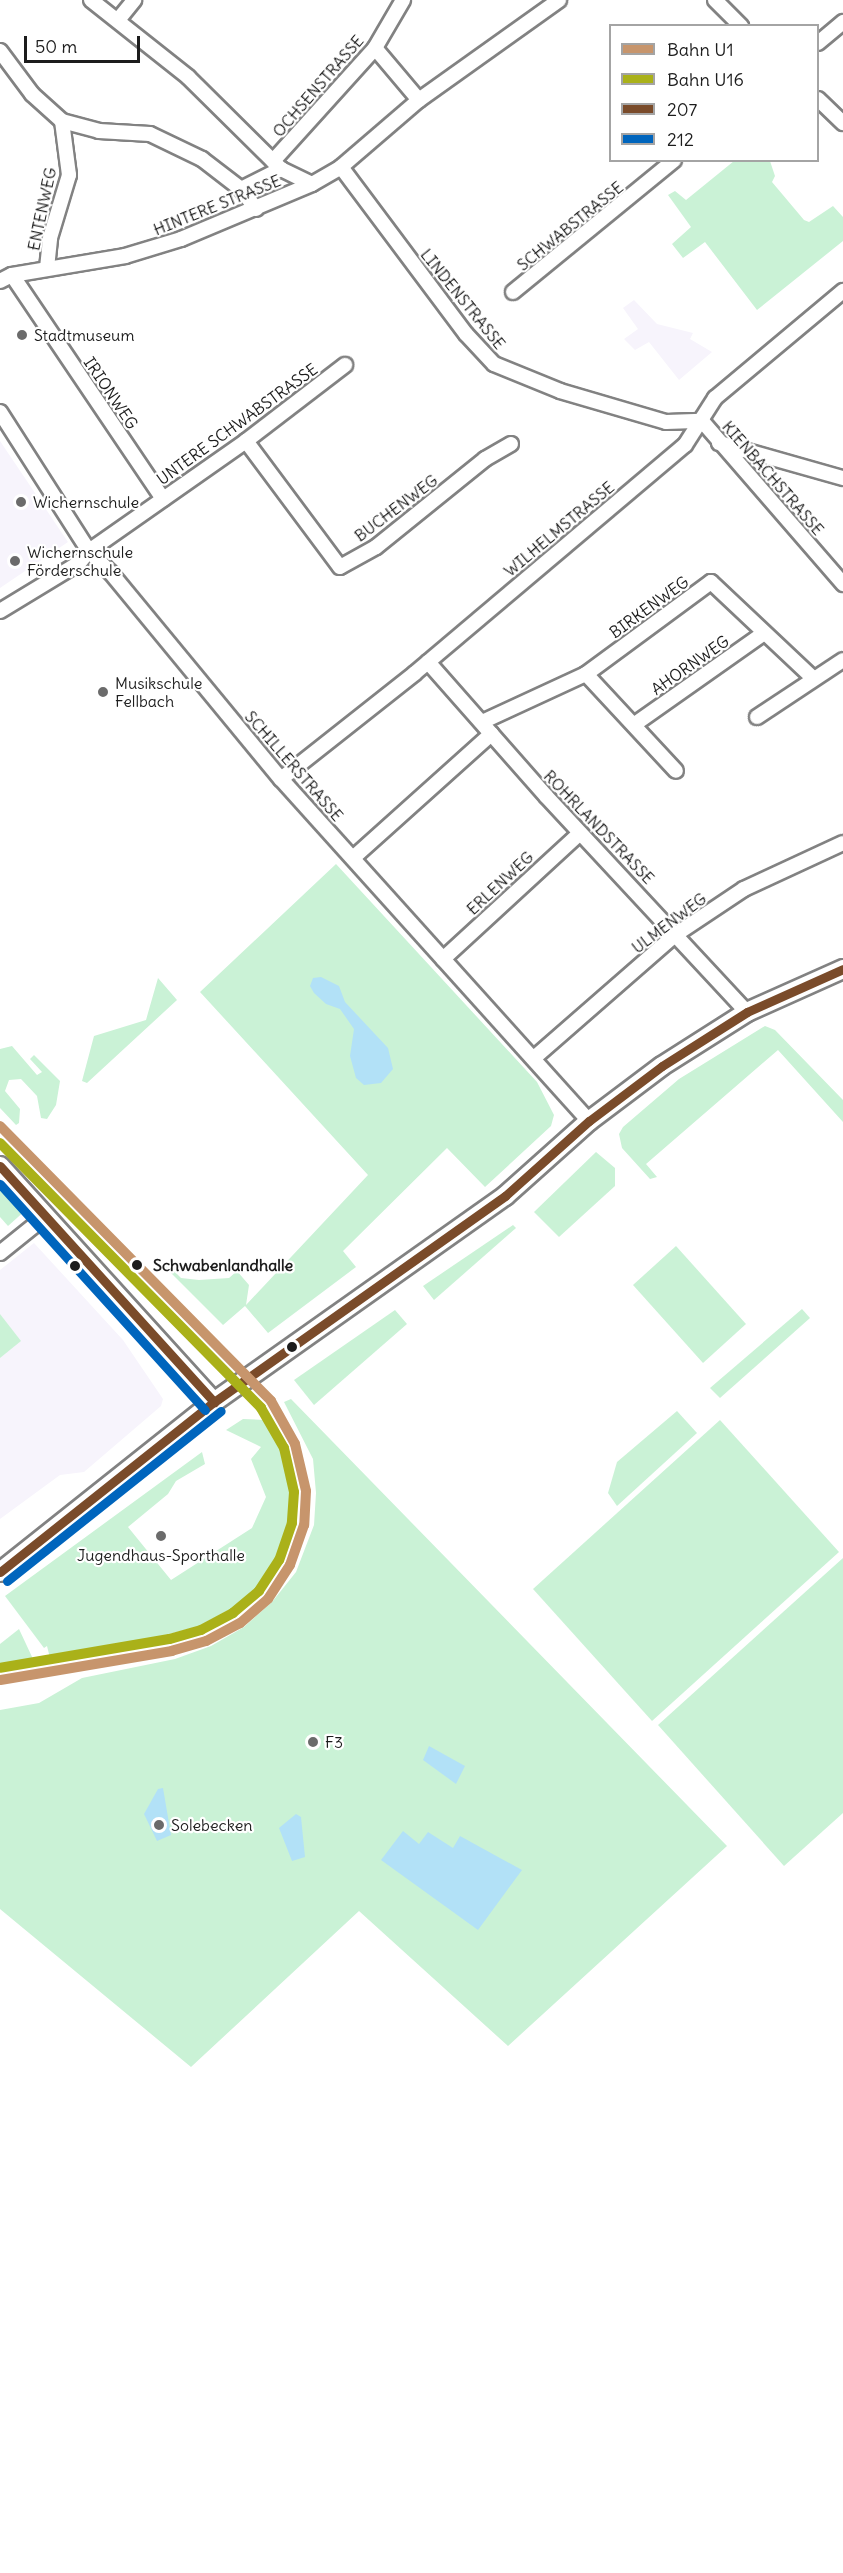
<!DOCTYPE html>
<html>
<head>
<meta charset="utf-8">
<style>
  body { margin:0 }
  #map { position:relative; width:843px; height:2573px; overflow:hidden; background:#fff; font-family:Delius,sans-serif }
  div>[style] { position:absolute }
  .built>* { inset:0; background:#f7f4fc }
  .green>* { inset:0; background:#caf2d6 }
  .water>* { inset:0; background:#b2e1f7 }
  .roads { filter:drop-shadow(2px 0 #828282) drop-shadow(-2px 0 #828282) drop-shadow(0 2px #828282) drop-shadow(0 -2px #828282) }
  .street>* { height:14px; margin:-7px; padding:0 7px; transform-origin:7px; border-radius:7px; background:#fff }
  .secondary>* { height:18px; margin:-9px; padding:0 9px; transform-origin:9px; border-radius:9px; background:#fff }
  .bus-1>* { height:9px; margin:-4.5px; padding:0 4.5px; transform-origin:4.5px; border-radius:4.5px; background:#7a4b2a }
  .bus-2>* { height:9px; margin:-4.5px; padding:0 4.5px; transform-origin:4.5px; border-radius:4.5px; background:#0065bd }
  .rail-1>* { height:10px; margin:-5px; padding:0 5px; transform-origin:5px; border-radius:5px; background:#c7956c }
  .rail-2>* { height:10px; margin:-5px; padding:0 5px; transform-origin:5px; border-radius:5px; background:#aab119 }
  .dots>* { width:16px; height:16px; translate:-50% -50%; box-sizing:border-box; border:3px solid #fff; border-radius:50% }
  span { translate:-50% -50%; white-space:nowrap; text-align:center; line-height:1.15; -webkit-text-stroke:4.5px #fff; paint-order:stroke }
  .street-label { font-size:16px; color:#1c1c1c }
  .poi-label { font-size:16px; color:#1c1c1c }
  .left { translate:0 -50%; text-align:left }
  .stop-label { font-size:16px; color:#1c1c1c; font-weight:700 }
  .legend { position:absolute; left:609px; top:24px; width:210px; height:138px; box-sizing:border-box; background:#fff; border:2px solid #a4a4a4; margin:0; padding:8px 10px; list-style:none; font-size:18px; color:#1c1c1c }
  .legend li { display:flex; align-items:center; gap:12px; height:30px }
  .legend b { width:30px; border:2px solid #a4a4a4 }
  .scale { position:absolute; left:24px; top:36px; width:116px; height:27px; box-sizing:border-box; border:3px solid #1c1c1c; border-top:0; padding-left:8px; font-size:18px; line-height:21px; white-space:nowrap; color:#1c1c1c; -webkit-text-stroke:4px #fff; paint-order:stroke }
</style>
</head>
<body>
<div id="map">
  <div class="built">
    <i style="clip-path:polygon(634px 300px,657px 324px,693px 333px,690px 339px,712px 352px,679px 380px,649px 342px,635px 350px,624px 339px,638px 329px,623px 308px)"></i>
    <i style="clip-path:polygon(0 441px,68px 542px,0 588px)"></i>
    <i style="clip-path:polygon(34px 1243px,123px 1340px,163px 1399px,161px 1406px,84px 1472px,60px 1475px,0 1519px,0 1270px)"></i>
  </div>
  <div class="green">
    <i style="clip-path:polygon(734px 161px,770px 161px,775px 176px,772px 182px,804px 220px,809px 222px,833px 206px,843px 217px,843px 241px,757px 310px,705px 242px,683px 258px,672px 244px,691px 227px,668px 195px,675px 191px,686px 200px)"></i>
    <i style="clip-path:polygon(336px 864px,537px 1082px,554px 1115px,551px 1126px,485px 1187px,447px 1148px,343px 1251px,356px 1267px,268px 1333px,245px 1306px,223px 1325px,165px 1267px,168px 1265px,181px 1278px,199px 1280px,229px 1278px,237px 1271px,249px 1285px,246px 1305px,368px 1175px,200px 992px)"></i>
    <i style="clip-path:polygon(158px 978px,177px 1000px,87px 1083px,82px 1081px,94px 1036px,146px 1020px)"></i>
    <i style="clip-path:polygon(765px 1026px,775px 1030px,843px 1100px,843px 1122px,778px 1050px,646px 1164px,657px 1177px,650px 1179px,622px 1148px,619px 1134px,623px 1127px,679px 1079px)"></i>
    <i style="clip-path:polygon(12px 1046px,37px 1075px,42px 1072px,30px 1059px,34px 1055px,60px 1081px,56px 1105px,47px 1119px,41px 1118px,37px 1096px,21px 1079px,9px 1080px,5px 1091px,20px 1109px,19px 1123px,16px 1125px,0 1108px,0 1049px)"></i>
    <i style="clip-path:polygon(596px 1152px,615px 1168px,615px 1186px,559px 1237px,534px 1212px)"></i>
    <i style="clip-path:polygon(0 1178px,27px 1209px,8px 1226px,0 1217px)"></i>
    <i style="clip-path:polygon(513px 1225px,516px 1228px,434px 1300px,423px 1286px)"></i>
    <i style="clip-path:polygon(676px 1246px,746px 1324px,703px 1363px,633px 1285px)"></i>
    <i style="clip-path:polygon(802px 1309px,810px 1318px,720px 1398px,710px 1388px)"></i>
    <i style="clip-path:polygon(395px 1310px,407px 1324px,314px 1405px,294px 1380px)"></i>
    <i style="clip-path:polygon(0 1314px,21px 1341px,0 1358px)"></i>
    <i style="clip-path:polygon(291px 1399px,727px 1846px,508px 2046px,359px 1911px,191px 2067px,0 1909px,0 1710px,39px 1703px,82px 1678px,175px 1659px,211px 1646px,244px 1627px,272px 1602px,296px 1572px,314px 1525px,316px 1493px,313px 1459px,284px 1402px)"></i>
    <i style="clip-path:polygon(677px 1411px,697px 1433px,617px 1506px,608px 1493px,617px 1462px)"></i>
    <i style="clip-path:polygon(243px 1419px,265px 1420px,268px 1424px,278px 1441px,289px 1487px,291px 1504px,283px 1543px,266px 1578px,238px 1605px,199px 1626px,126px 1646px,50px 1658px,47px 1646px,44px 1648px,5px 1596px,202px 1452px,205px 1464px,176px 1481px,168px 1494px,128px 1527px,171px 1580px,252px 1528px,266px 1497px,251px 1459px,261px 1447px,226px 1430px)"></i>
    <i style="clip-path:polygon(720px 1420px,839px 1552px,652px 1721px,533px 1589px)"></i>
    <i style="clip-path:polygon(843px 1558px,843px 1813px,784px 1866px,658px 1725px)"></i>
    <i style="clip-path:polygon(19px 1629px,33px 1659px,0 1666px,0 1644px)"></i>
  </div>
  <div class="water">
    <i style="clip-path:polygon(321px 977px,339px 986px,345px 1002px,388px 1048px,393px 1069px,381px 1083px,364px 1085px,356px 1078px,350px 1056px,354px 1029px,340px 1009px,326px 1004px,314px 993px,310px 986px,313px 978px)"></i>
    <i style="clip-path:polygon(429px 1746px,465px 1766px,456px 1784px,423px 1760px)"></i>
    <i style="clip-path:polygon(163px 1788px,171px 1835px,157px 1841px,144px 1814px,158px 1789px)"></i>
    <i style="clip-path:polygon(296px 1814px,301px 1817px,305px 1857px,292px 1861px,279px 1828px)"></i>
    <i style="clip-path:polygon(403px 1831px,419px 1844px,428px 1832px,453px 1848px,460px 1836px,522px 1870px,478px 1930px,381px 1860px)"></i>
  </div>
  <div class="roads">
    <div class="street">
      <i style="left:91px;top:0;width:124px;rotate:38.4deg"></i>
      <i style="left:188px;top:77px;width:131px;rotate:44.7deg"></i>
      <i style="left:281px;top:169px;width:34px;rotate:26deg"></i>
      <i style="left:715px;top:0;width:37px;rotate:45deg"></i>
      <i style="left:118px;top:20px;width:26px;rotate:-51deg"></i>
      <i style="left:818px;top:43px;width:33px;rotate:-40deg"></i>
      <i style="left:375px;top:48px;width:68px;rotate:49.8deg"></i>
      <i style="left:0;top:51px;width:54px;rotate:53.3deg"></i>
      <i style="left:32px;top:94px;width:40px;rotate:42deg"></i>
      <i style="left:62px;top:121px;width:38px;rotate:15deg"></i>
      <i style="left:99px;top:131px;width:51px;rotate:3.4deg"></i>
      <i style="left:150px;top:134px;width:58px;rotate:25.7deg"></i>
      <i style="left:202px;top:159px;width:49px;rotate:37.6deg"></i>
      <i style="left:241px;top:189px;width:25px;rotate:53deg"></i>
      <i style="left:818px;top:99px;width:35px;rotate:44deg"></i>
      <i style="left:273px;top:161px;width:152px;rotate:-47.9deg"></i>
      <i style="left:375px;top:48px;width:56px;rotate:-59.7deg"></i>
      <i style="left:341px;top:167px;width:209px;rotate:53.2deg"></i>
      <i style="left:466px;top:334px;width:41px;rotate:47deg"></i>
      <i style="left:494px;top:364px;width:71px;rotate:22.2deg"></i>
      <i style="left:560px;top:391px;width:110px;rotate:16.3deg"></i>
      <i style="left:666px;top:422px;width:36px;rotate:-2deg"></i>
      <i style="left:702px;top:421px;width:216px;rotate:49.1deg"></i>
      <i style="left:241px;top:189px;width:45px;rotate:-26.6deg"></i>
      <i style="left:47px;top:268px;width:30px;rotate:-84deg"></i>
      <i style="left:50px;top:238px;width:66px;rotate:-73.2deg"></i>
      <i style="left:69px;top:175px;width:54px;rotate:-97.4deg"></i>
      <i style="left:12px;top:275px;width:270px;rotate:56deg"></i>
      <i style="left:0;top:281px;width:13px;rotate:-27deg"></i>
      <i style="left:12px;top:275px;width:115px;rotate:-9.5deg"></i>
      <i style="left:125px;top:256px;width:59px;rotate:-16.9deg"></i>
      <i style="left:181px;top:239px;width:142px;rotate:-22.8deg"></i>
      <i style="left:312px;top:184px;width:34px;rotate:-30deg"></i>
      <i style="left:341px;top:167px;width:103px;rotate:-40.7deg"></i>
      <i style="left:419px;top:100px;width:172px;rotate:-35.5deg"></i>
      <i style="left:513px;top:292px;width:208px;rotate:-39.3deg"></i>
      <i style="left:0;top:412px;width:165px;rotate:57.4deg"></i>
      <i style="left:89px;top:551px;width:31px;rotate:45deg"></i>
      <i style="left:111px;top:573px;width:267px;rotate:50.5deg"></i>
      <i style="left:281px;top:779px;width:460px;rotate:48deg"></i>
      <i style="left:246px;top:441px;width:157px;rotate:53.3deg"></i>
      <i style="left:340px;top:567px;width:41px;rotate:-29.1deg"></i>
      <i style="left:376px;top:547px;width:140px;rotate:-38.9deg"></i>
      <i style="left:485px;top:459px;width:30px;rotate:-30deg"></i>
      <i style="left:719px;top:443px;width:129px;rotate:15.8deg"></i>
      <i style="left:0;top:611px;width:92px;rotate:-31.3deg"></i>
      <i style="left:79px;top:563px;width:16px;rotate:-50deg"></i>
      <i style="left:89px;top:551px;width:192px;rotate:-35deg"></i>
      <i style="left:246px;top:441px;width:125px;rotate:-37.5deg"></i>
      <i style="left:428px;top:662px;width:179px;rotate:48.6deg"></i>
      <i style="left:546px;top:796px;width:295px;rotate:47.1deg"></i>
      <i style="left:586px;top:674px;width:132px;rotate:47.1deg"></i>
      <i style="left:757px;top:717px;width:103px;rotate:-33.5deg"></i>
      <i style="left:482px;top:722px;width:115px;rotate:-24.8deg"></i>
      <i style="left:586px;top:674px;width:155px;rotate:-36.4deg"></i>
      <i style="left:711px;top:582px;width:140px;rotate:43.3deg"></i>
      <i style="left:635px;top:724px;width:158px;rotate:-35.2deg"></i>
      <i style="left:281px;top:779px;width:171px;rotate:-38.3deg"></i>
      <i style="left:415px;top:673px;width:353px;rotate:-40.2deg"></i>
      <i style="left:685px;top:445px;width:56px;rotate:-57.4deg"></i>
      <i style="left:715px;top:398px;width:167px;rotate:-39.9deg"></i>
      <i style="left:353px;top:858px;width:186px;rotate:-41.9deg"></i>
      <i style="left:443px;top:959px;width:186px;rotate:-42.6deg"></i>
      <i style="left:534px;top:1058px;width:187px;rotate:-41.1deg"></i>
      <i style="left:675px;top:935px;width:83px;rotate:-33.7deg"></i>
      <i style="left:744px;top:889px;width:109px;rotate:-24.9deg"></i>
      <i style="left:0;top:1253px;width:59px;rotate:-38.8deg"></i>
    </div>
    <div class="secondary">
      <i style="left:0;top:1166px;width:319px;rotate:47.8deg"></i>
      <i style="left:0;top:1572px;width:273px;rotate:-38.5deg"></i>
      <i style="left:214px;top:1402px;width:357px;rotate:-35.3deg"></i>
      <i style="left:505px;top:1196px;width:113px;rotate:-41.8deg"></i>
      <i style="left:589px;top:1121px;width:91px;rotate:-37deg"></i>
      <i style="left:662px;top:1066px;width:101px;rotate:-32.4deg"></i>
      <i style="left:747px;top:1012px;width:105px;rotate:-24.1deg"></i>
    </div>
  </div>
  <div class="bus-1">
    <i style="left:0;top:1166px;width:319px;rotate:47.8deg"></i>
    <i style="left:0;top:1572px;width:273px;rotate:-38.5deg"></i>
    <i style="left:214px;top:1402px;width:357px;rotate:-35.3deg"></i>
    <i style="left:505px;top:1196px;width:113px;rotate:-41.8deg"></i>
    <i style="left:589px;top:1121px;width:91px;rotate:-37deg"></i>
    <i style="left:662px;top:1066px;width:101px;rotate:-32.4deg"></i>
    <i style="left:747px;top:1012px;width:105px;rotate:-24.1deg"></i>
  </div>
  <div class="bus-2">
    <i style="left:0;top:1184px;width:305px;rotate:47.8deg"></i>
    <i style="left:7px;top:1581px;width:273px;rotate:-38.5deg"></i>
  </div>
  <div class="rail-1">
    <i style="left:0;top:1126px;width:386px;rotate:45.4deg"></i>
    <i style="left:271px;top:1401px;width:49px;rotate:60.8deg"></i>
    <i style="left:295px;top:1444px;width:48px;rotate:76.8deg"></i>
    <i style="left:306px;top:1491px;width:34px;rotate:93deg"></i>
    <i style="left:304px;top:1525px;width:42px;rotate:109.3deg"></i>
    <i style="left:290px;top:1565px;width:40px;rotate:122.9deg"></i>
    <i style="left:268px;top:1599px;width:37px;rotate:139deg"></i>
    <i style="left:240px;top:1623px;width:38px;rotate:152deg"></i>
    <i style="left:206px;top:1641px;width:35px;rotate:164deg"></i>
    <i style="left:172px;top:1651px;width:174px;rotate:170.4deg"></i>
  </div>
  <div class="rail-2">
    <i style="left:0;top:1143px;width:372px;rotate:45.4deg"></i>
    <i style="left:261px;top:1408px;width:46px;rotate:60.1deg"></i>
    <i style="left:284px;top:1448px;width:45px;rotate:77.2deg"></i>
    <i style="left:294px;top:1492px;width:31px;rotate:94deg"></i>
    <i style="left:292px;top:1523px;width:39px;rotate:109deg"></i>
    <i style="left:279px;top:1560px;width:37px;rotate:123deg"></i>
    <i style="left:259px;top:1591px;width:34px;rotate:140deg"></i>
    <i style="left:233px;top:1613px;width:36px;rotate:152deg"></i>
    <i style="left:201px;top:1630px;width:33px;rotate:164deg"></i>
    <i style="left:169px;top:1639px;width:171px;rotate:170.3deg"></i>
  </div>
  <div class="dots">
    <i style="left:22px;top:335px;background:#6b6b6b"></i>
    <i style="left:21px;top:502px;background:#6b6b6b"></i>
    <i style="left:15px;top:561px;background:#6b6b6b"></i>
    <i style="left:103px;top:692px;background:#6b6b6b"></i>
    <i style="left:137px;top:1265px;background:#1c1c1c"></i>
    <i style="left:75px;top:1266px;background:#1c1c1c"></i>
    <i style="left:292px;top:1347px;background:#1c1c1c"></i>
    <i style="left:161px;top:1536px;background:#6b6b6b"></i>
    <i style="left:313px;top:1742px;background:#6b6b6b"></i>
    <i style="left:159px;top:1825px;background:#6b6b6b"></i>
  </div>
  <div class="street-label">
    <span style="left:318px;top:86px;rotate:-49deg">OCHSENSTRASSE</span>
    <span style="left:217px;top:205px;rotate:-22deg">HINTERE STRASSE</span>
    <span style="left:42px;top:209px;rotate:-78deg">ENTENWEG</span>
    <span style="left:570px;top:226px;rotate:-39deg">SCHWABSTRASSE</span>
    <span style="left:463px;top:299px;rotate:51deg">LINDENSTRASSE</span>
    <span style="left:111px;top:393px;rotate:56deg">IRIONWEG</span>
    <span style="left:237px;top:424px;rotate:-36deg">UNTERE SCHWABSTRASSE</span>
    <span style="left:773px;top:478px;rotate:49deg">KIENBACHSTRASSE</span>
    <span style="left:396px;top:508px;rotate:-37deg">BUCHENWEG</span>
    <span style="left:559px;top:529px;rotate:-40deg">WILHELMSTRASSE</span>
    <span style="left:649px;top:607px;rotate:-36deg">BIRKENWEG</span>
    <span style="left:690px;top:665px;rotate:-35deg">AHORNWEG</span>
    <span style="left:294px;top:766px;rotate:49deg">SCHILLERSTRASSE</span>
    <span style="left:599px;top:827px;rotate:46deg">ROHRLANDSTRASSE</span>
    <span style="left:500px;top:883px;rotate:-43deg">ERLENWEG</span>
    <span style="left:669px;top:923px;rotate:-37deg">ULMENWEG</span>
  </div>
  <div class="poi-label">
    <span class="left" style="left:34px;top:335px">Stadtmuseum</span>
    <span class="left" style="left:33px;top:502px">Wichernschule</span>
    <span class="left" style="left:27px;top:561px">Wichernschule<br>Förderschule</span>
    <span class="left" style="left:115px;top:692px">Musikschule<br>Fellbach</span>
    <span style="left:161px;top:1555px">Jugendhaus-Sporthalle</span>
    <span class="left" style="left:325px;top:1742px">F3</span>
    <span class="left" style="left:171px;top:1825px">Solebecken</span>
  </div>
  <div class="stop-label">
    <span class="left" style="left:153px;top:1265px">Schwabenlandhalle</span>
  </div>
  <ul class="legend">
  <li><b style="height:8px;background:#c7956c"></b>Bahn U1</li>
  <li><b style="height:8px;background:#aab119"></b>Bahn U16</li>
  <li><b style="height:8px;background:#7a4b2a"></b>207</li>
  <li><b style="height:8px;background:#0065bd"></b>212</li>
  </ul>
  <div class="scale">50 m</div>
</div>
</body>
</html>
